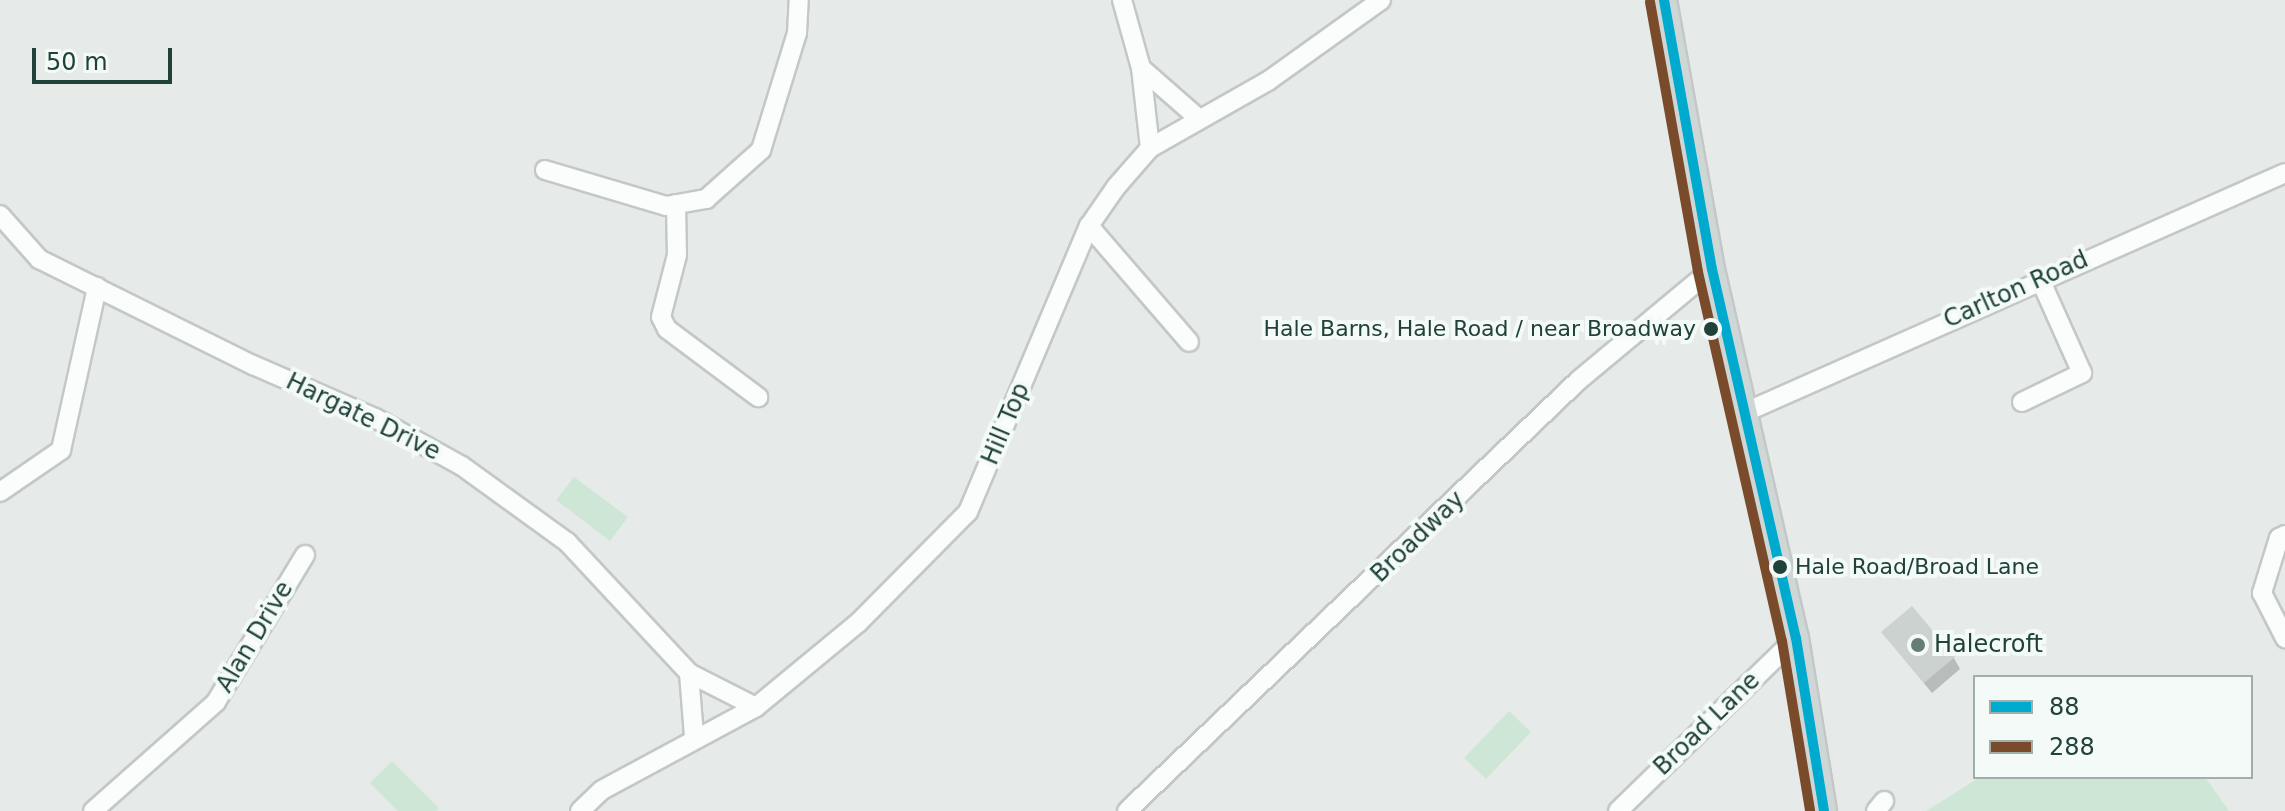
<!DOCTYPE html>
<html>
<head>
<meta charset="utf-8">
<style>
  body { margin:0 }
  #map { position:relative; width:2285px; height:811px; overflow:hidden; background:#e6ebe9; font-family:"DejaVu Sans",sans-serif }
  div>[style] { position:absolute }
  .green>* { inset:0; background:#cee6d6 }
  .shadow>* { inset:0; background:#0003 }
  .building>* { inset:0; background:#ccd2d0 }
  .roads { filter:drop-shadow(2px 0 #c3c8c6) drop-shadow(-2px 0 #c3c8c6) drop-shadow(0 2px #c3c8c6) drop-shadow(0 -2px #c3c8c6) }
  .minor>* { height:18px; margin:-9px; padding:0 9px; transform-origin:9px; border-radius:9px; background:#fbfcfc }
  .major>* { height:24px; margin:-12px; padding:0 12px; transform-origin:12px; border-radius:12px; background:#ced7d5 }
  .bus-1>* { height:10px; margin:-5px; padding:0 5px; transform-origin:5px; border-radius:5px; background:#00a9ce }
  .bus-2>* { height:10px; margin:-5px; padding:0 5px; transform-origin:5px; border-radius:5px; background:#7a4b2a }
  .dots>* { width:22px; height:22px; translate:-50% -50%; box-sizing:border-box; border:4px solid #f4faf7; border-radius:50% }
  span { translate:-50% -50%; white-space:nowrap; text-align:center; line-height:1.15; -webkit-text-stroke:8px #f4faf7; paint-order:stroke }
  .bus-label { font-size:22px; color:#20423a }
  .right { translate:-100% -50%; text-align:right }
  .left { translate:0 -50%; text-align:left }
  .street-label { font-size:24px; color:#20423a }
  .poi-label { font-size:24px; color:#20423a }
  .legend { position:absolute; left:1973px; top:675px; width:280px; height:104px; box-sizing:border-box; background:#f4faf7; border:2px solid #9fb0ab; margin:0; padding:10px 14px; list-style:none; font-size:24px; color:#20423a }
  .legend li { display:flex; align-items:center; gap:16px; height:40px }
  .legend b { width:40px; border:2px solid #9fb0ab }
  .scale { position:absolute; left:32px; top:48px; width:140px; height:36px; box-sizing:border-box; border:4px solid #20423a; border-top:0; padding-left:10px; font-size:24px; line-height:28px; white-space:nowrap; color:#20423a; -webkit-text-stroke:6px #f4faf7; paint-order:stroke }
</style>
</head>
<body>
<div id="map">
  <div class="green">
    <i style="clip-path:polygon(574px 477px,628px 517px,610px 541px,556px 500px)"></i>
    <i style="clip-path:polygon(1509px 711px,1531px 732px,1486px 779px,1464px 758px)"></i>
    <i style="clip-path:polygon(392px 761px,439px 808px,436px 811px,398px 811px,370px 783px)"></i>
    <i style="clip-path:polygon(1980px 777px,2205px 777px,2229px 811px,1926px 811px)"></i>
  </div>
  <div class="shadow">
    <i style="clip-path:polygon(1883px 633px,1954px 658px,1960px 669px,1932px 693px)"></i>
  </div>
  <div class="building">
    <i style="clip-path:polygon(1912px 606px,1955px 657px,1924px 683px,1881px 632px)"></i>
  </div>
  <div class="roads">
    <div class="minor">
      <i style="left:1122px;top:0;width:71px;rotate:74.4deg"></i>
      <i style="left:1141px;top:68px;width:77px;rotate:41.3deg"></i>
      <i style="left:1141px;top:68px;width:81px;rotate:83.6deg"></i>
      <i style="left:545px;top:170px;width:126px;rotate:16.6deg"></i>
      <i style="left:666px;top:206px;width:41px;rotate:-9.9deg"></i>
      <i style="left:706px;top:199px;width:74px;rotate:-41.7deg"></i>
      <i style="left:761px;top:150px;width:122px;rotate:-72.9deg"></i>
      <i style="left:797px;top:33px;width:33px;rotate:-87deg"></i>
      <i style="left:676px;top:204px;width:51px;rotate:88.9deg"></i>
      <i style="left:677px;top:255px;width:64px;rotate:104.5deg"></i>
      <i style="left:661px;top:317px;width:13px;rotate:63deg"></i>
      <i style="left:667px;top:329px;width:114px;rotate:36.8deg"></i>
      <i style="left:0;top:215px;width:59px;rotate:48.4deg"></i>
      <i style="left:39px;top:259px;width:239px;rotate:26.4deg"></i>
      <i style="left:253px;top:365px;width:133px;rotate:23.5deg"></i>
      <i style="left:375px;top:418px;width:99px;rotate:28.9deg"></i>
      <i style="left:462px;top:466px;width:130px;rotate:35.9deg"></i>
      <i style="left:567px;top:542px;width:179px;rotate:47deg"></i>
      <i style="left:689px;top:673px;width:75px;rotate:26.9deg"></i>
      <i style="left:1089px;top:226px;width:153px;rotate:49.2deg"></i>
      <i style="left:2022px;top:402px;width:67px;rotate:-25.8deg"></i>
      <i style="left:2082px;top:373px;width:103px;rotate:-114.1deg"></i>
      <i style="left:1748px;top:411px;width:587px;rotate:-23.9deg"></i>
      <i style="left:0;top:492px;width:74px;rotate:-34.5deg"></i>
      <i style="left:61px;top:450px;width:167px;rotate:-77.5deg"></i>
      <i style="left:2285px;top:535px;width:7px;rotate:153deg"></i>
      <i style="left:2279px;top:538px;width:58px;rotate:107.2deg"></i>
      <i style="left:2262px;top:593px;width:51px;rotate:62.9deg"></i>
      <i style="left:689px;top:673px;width:63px;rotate:85.5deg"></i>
      <i style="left:93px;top:811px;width:164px;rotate:-41.5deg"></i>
      <i style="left:216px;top:702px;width:172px;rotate:-58.8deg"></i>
      <i style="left:580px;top:811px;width:30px;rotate:-44deg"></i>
      <i style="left:602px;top:790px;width:175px;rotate:-28.3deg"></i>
      <i style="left:756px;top:707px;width:132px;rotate:-39.5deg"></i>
      <i style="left:858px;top:623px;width:156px;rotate:-45.3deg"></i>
      <i style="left:968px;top:512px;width:311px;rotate:-67.1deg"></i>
      <i style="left:1089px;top:226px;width:47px;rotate:-55.3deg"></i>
      <i style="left:1116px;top:187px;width:52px;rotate:-48.9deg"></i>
      <i style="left:1150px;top:148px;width:136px;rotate:-29.6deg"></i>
      <i style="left:1268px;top:81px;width:139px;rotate:-35.6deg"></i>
      <i style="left:1127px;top:811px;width:625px;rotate:-43.64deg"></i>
      <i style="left:1579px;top:380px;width:173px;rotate:-39.8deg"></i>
      <i style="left:1618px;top:811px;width:248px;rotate:-44.2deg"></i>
      <i style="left:1876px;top:811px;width:13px;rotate:-51deg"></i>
    </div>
    <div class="major">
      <i style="left:1664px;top:0;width:273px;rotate:79.9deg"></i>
      <i style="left:1712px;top:269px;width:378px;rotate:77.2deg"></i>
      <i style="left:1796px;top:638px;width:175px;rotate:80.8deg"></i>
    </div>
  </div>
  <div class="bus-1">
    <i style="left:1664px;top:0;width:273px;rotate:79.9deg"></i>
    <i style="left:1712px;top:269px;width:378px;rotate:77.2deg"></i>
    <i style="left:1796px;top:638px;width:175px;rotate:80.8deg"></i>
  </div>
  <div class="bus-2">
    <i style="left:1650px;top:2px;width:274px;rotate:79.9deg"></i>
    <i style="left:1698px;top:272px;width:378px;rotate:77.2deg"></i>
    <i style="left:1782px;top:641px;width:172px;rotate:80.6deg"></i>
  </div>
  <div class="dots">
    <i style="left:1711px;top:329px;background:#20423a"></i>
    <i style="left:1780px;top:567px;background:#20423a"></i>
    <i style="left:1918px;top:645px;background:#657d77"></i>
  </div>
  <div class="bus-label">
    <span class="right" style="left:1696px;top:329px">Hale Barns, Hale Road / near Broadway</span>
    <span class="left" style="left:1795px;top:567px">Hale Road/Broad Lane</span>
  </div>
  <div class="street-label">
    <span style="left:2016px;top:290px;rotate:-24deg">Carlton Road</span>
    <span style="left:363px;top:417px;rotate:26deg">Hargate Drive</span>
    <span style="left:1006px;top:424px;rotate:-67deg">Hill Top</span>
    <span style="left:1418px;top:537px;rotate:-44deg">Broadway</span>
    <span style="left:255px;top:637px;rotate:-59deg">Alan Drive</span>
    <span style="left:1707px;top:724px;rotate:-44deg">Broad Lane</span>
  </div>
  <div class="poi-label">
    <span class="left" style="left:1934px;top:645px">Halecroft</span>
  </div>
  <ul class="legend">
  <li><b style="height:10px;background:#00a9ce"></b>88</li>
  <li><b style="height:10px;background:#7a4b2a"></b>288</li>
  </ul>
  <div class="scale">50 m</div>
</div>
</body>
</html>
